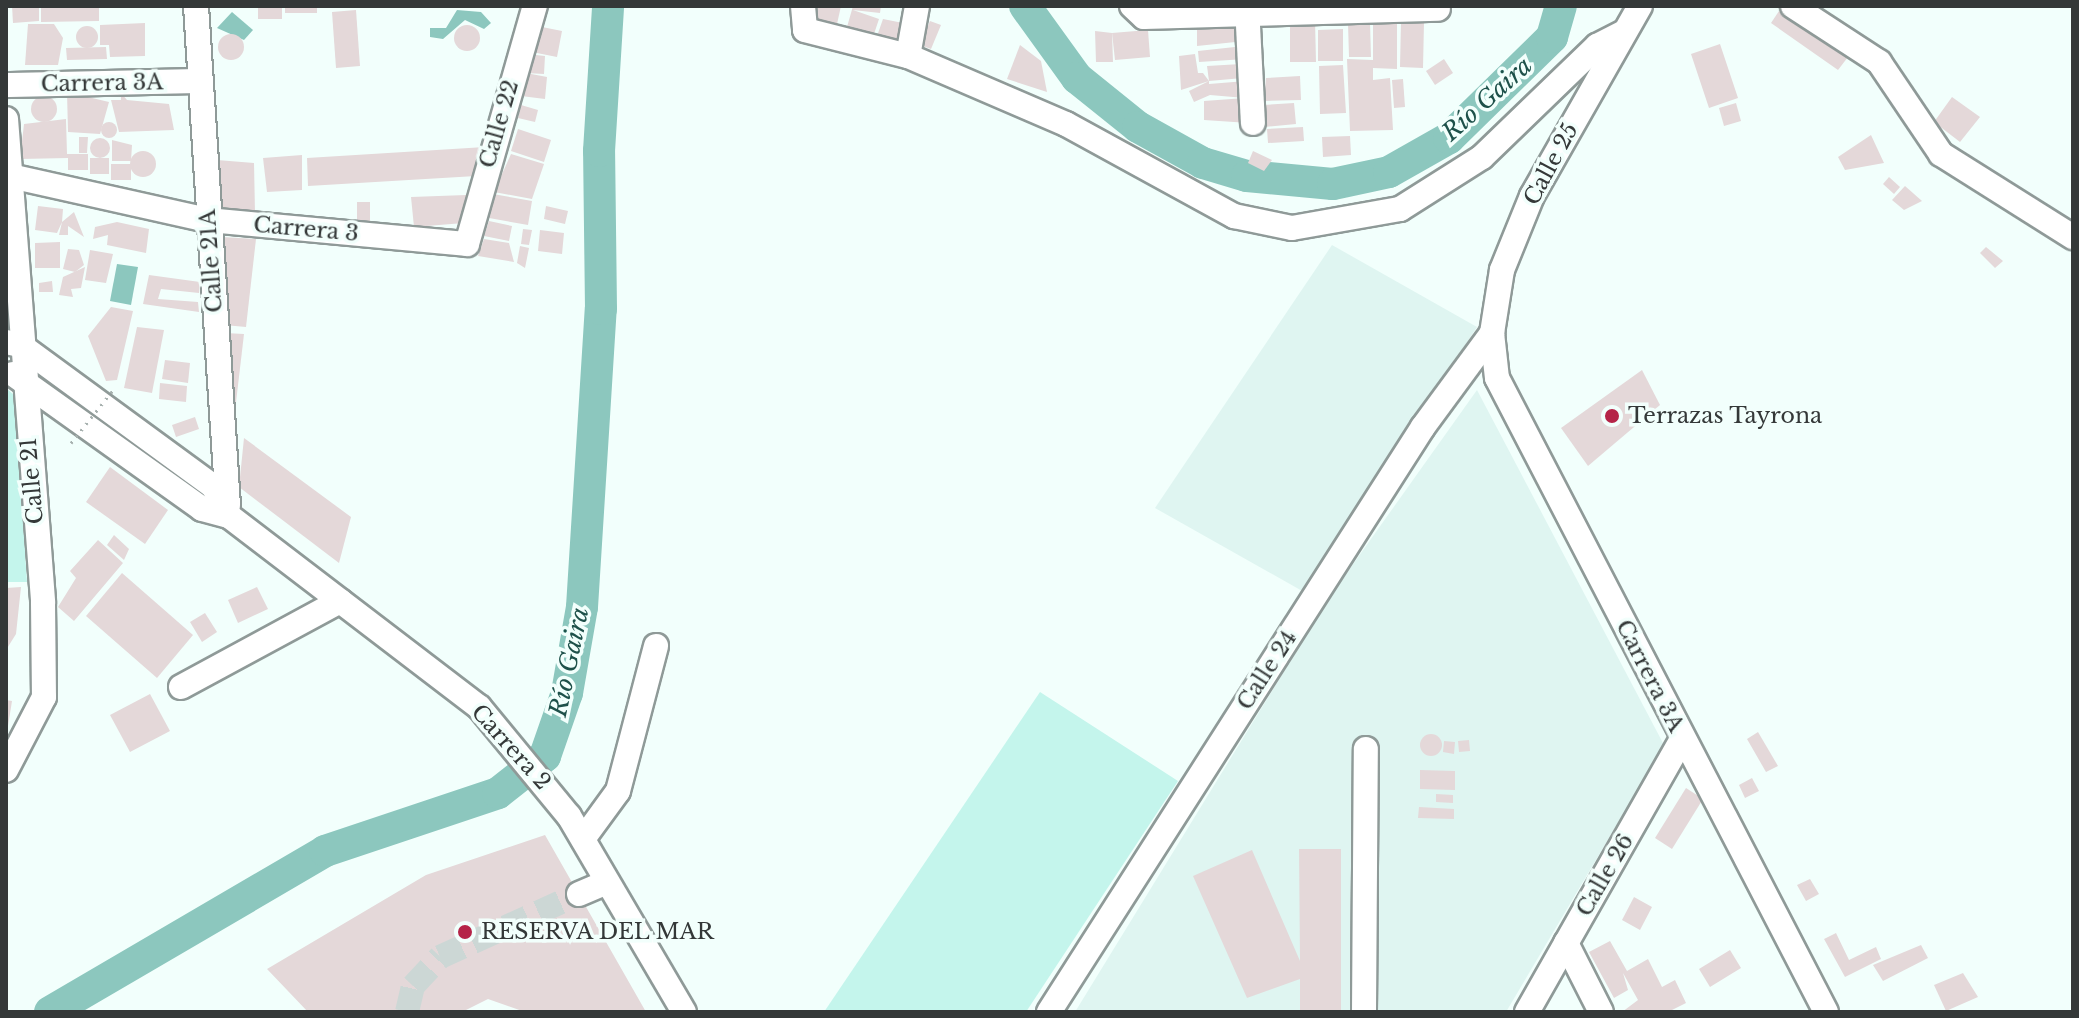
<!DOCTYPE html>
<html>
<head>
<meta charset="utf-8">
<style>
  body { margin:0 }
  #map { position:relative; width:2079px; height:1018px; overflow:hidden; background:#f2fffc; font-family:"Libre Baskerville",serif }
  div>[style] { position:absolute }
  .built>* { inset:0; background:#dff5f1 }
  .green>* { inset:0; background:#c4f5ec }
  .water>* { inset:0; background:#8cc7be }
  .river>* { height:32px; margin:-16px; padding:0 16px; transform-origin:16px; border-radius:16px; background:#8cc7be }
  .building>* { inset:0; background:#e4d8d9 }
  .round { border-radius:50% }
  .minor-tunnel>* { height:24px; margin-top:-12px; transform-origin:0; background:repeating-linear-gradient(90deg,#ccd7d5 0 24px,transparent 0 36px) }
  .roads { filter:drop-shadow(2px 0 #8f9a98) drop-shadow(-2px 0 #8f9a98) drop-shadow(0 2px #8f9a98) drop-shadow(0 -2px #8f9a98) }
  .minor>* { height:24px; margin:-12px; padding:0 12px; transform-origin:12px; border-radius:12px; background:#fff }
  .path-bridge>* { height:3px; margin-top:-1.5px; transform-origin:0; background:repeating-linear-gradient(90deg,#a7b1af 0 2px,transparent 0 8px) }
  .dots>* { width:22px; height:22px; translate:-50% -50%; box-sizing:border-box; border:4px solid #f2fffc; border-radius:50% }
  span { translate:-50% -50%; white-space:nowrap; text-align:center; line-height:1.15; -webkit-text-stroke:7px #f2fffc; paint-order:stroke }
  .street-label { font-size:22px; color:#343838 }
  .poi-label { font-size:22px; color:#343838 }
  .left { translate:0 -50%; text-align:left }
  .water-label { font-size:24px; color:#1e514a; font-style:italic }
  .frame { position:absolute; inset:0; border:8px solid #343838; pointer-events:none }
</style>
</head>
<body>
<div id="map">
  <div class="built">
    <i style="clip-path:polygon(1332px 245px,1477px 327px,1304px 592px,1155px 508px)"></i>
    <i style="clip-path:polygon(1477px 390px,1664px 745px,1506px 1012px,1075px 1012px,1329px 598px)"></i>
  </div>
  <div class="green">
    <i style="clip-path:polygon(6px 388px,15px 396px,27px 582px,6px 582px)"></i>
    <i style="clip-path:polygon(1040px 692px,1178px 781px,1026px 1012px,824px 1012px)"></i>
  </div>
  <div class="water">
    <i style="clip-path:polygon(457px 10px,481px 12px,491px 23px,484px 29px,465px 20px,443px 39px,430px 37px,430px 28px,446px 28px)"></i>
    <i style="clip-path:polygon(232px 12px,253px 30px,244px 40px,217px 28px)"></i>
    <i style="clip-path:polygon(117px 264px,138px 267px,131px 305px,110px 301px)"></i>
  </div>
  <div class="river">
    <i style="left:1025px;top:6px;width:89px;rotate:54.2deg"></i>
    <i style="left:1077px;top:78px;width:78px;rotate:38.8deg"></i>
    <i style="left:1138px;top:127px;width:74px;rotate:29deg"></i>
    <i style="left:1203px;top:163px;width:46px;rotate:16.5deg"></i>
    <i style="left:1247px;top:176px;width:86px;rotate:5.3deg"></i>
    <i style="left:1333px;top:184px;width:57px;rotate:-12.1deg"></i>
    <i style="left:1389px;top:172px;width:69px;rotate:-29.5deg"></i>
    <i style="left:1449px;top:138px;width:144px;rotate:-44.4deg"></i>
    <i style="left:1552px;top:37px;width:32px;rotate:-74deg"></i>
    <i style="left:50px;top:1012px;width:319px;rotate:-30.3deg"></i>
    <i style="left:325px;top:851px;width:182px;rotate:-18.5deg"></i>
    <i style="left:498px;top:793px;width:60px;rotate:-38.2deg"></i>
    <i style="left:545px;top:756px;width:67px;rotate:-70.8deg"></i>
    <i style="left:567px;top:693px;width:87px;rotate:-80.1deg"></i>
    <i style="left:582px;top:607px;width:299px;rotate:-86.4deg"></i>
    <i style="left:601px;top:309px;width:158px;rotate:-90.7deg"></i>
    <i style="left:599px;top:151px;width:145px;rotate:-86.4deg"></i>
  </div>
  <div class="building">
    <i style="clip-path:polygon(12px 6px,39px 6px,39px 21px,13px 23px)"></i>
    <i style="clip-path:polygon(41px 6px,99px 6px,99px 21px,41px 22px)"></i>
    <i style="clip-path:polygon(258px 6px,282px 6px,282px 19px,258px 19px)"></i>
    <i style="clip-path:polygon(285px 6px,317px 6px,317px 13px,285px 13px)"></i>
    <i style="clip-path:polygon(807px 6px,841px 6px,837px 24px,806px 17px)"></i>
    <i style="clip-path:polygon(853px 6px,881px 6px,880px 13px,853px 10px,879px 19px,874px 34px,847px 27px)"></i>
    <i style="clip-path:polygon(356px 10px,360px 66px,336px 68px,332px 12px)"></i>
    <i style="clip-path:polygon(1779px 11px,1848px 57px,1838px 70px,1771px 23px)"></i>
    <i style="clip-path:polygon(883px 19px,908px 24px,902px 49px,876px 39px)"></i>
    <i style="clip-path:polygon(1315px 20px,1316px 62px,1290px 62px,1290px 21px)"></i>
    <i style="clip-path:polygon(930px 21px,941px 25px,931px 49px,920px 45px)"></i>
    <i style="clip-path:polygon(1401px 21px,1424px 22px,1423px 68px,1400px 67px)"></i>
    <i style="clip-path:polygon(1370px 22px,1371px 57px,1349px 57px,1348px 23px)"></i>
    <i style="clip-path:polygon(1373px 22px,1397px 22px,1397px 69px,1373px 68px,1373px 80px,1390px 78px,1393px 130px,1350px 131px,1347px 59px,1373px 60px)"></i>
    <i style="clip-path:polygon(145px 23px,145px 56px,110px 57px,109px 45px,100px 45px,100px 25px)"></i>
    <i style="clip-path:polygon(28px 24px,54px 24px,63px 38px,58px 65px,25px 65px)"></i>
    <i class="round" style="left:454px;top:25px;width:26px;height:26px"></i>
    <i style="clip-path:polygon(1243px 25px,1245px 41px,1197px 46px,1197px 29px)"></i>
    <i class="round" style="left:76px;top:26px;width:22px;height:22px"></i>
    <i style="clip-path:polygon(537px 26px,562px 31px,557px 57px,532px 52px)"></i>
    <i style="clip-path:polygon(1343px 29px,1343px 61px,1318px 61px,1318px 30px)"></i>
    <i style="clip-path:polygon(1148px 30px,1150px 57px,1115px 60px,1112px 33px)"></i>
    <i style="clip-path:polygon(1095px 31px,1112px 33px,1113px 62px,1096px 62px)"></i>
    <i class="round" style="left:218px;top:34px;width:26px;height:26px"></i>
    <i style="clip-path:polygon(1720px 44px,1738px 98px,1709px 108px,1691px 54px)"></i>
    <i style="clip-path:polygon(1020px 45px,1041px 61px,1047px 92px,1007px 79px)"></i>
    <i style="clip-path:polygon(1244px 46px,1245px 59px,1199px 62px,1198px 51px)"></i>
    <i style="clip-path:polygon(106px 47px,107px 59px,67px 60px,66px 48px)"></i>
    <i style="clip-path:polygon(527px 54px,545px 56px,544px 74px,526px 73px,547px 77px,545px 99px,521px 96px)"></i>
    <i style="clip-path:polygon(1195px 54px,1198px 73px,1203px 73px,1209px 81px,1209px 84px,1246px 81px,1249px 123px,1204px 120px,1204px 101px,1245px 98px,1210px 95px,1194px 102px,1189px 91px,1209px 81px,1181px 90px,1179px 56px)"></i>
    <i style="clip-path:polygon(1444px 59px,1453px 73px,1435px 85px,1426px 71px)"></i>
    <i style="clip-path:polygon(1241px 64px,1243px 78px,1209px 81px,1207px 66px)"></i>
    <i style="clip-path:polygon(1343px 65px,1346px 113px,1320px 114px,1319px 66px)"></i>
    <i style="clip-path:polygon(1300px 76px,1301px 100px,1264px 101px,1266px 78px)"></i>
    <i style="clip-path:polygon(1403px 79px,1405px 107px,1394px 108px,1392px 80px)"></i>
    <i style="clip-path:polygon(67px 92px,109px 102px,100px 134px,68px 132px)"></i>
    <i style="clip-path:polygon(121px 93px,127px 100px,169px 104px,174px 130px,119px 132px,111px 100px,121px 100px)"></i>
    <i class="round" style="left:31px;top:96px;width:26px;height:26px"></i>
    <i style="clip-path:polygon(1952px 97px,1980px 117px,1960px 142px,1934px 122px)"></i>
    <i style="clip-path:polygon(1294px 103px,1296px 124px,1264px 127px,1262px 105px)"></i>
    <i style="clip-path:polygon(1736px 103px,1741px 121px,1724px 126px,1719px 108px)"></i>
    <i style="clip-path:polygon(521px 105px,538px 110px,535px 122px,518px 118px)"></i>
    <i style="clip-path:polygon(66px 119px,67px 154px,88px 154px,88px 170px,68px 170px,68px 158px,20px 159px,24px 124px)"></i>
    <i class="round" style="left:101px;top:122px;width:16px;height:16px"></i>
    <i style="clip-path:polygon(1303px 127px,1304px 141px,1268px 143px,1267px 129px)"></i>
    <i style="clip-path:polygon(518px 129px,551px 140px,544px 162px,511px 151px)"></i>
    <i style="clip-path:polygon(1871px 135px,1884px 163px,1845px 170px,1838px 157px)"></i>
    <i style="clip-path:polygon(1350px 136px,1351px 155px,1323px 157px,1322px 137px)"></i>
    <i style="clip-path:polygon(79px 137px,88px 137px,87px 153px,79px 153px)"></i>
    <i class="round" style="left:90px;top:138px;width:20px;height:20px"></i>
    <i style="clip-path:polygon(112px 140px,132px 145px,131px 161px,112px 161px)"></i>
    <i style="clip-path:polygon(485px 147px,476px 176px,308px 186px,307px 158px)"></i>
    <i class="round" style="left:130px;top:151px;width:26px;height:26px"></i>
    <i style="clip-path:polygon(1253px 151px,1272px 160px,1264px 171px,1248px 163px)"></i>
    <i style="clip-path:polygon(511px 154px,544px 164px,532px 199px,494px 192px)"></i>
    <i style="clip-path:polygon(302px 155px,302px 190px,267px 192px,263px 158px)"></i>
    <i style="clip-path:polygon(90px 158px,109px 158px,109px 174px,90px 174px)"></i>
    <i style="clip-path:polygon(217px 160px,254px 163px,255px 213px,223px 213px)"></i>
    <i style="clip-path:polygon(111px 164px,131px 164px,131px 180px,111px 180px)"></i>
    <i style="clip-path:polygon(1889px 177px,1900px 187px,1894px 194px,1883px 184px)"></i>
    <i style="clip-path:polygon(1905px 186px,1922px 201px,1904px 210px,1892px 200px)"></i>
    <i style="clip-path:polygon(493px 194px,532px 201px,528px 225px,489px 218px)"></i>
    <i style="clip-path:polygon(466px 195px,464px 223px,414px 227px,411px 197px)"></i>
    <i style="clip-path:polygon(357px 202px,370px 202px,370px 224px,357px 225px)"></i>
    <i style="clip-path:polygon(38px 206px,63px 209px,62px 222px,74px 212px,84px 237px,68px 226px,68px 235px,59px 235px,62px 222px,57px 233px,35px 230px)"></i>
    <i style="clip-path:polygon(546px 206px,568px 211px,565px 224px,544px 219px)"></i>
    <i style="clip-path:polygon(489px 221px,512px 226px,509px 241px,484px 236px)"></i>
    <i style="clip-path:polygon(117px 222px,149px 229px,146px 253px,107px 245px,108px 235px,93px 239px,95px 227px)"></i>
    <i style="clip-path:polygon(523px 229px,532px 230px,529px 245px,521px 244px)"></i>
    <i style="clip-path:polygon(540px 230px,564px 233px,562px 254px,538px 251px)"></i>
    <i style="clip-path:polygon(222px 237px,256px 239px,246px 327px,224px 325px)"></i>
    <i style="clip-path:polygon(484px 239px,509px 243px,514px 262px,478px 256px)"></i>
    <i style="clip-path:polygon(60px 242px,60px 268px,35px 268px,35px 243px)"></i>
    <i style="clip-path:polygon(520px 246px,529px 248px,525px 268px,517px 263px)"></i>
    <i style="clip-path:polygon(1986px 247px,2003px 261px,1995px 268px,1980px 253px)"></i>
    <i style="clip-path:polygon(68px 249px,79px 250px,84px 265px,75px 272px,63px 269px)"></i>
    <i style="clip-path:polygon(90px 250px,113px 254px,106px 283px,85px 280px)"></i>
    <i style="clip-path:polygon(85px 267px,81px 288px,71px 289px,73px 297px,59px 295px,63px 277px)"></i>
    <i style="clip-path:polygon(149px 275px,200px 282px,199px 293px,161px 289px,158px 299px,198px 302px,199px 312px,143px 304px)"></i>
    <i style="clip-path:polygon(52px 281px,53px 292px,39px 292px,39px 283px)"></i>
    <i style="clip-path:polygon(111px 307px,133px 311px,117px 380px,106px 381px,88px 336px)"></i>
    <i style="clip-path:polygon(137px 327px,164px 330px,152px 393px,124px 388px)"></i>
    <i style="clip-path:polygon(225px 333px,244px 334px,233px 428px)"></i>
    <i style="clip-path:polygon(165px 360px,190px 363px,188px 383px,162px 379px)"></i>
    <i style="clip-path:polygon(1642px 370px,1660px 405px,1588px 466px,1561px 428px)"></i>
    <i style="clip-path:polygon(160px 383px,187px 386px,186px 402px,159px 399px)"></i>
    <i style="clip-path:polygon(195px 417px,199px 429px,176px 437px,172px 425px)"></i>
    <i style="clip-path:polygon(244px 438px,351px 517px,339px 563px,239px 487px)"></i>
    <i style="clip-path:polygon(110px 467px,168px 510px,145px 544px,86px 502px)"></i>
    <i style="clip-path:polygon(114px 535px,129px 549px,124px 560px,107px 545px)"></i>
    <i style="clip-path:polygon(98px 540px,123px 563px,74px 621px,58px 607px,76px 578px,70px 571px)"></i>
    <i style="clip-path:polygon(122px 573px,193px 635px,157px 678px,86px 616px)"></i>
    <i style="clip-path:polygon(21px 587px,16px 634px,6px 650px,6px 588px)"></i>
    <i style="clip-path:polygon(257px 587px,268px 609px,238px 623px,228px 600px)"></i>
    <i style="clip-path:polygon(205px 613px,217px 632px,202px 642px,190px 622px)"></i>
    <i style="clip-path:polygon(150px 694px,170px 731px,130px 752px,110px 715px)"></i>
    <i style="clip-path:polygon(6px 700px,12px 701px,8px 726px,6px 726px)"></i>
    <i style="clip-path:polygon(1758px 732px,1778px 766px,1766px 772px,1747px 739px)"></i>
    <i class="round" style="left:1420px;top:734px;width:22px;height:22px"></i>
    <i style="clip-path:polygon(1469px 740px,1470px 751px,1459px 752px,1458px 741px)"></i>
    <i style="clip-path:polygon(1444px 741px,1455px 742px,1454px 754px,1443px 752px)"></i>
    <i style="clip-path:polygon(1420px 770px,1455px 771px,1455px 790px,1420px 789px)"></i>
    <i style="clip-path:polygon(1752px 778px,1759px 791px,1745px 798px,1739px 785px)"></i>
    <i style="clip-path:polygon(1686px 788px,1703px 799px,1672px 849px,1655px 838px)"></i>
    <i style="clip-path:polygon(1436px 794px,1453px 795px,1453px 803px,1436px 802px)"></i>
    <i style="clip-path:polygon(1419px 807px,1454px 809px,1454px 819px,1418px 818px)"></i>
    <i style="clip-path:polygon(545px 835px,646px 1012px,525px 1012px,488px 999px,462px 1012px,308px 1012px,267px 969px,426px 875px)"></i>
    <i style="clip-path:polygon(1299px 849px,1341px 849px,1341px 1012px,1300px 1012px,1300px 979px,1247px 998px,1193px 876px,1252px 850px,1300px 961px)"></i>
    <i style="clip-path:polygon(1810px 879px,1819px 894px,1806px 901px,1797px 885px)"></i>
    <i style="clip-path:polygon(1634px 897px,1652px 907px,1640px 930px,1622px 920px)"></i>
    <i style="clip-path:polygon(1836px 933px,1849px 960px,1876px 947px,1881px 959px,1845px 977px,1824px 939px)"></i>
    <i style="clip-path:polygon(1610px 941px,1627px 971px,1648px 959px,1662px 987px,1675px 980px,1686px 1003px,1668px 1012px,1622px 1012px,1638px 1000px,1623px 973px,1628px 990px,1614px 998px,1589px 952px)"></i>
    <i style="clip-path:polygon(1921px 945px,1928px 958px,1883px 981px,1873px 965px)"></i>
    <i style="clip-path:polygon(1730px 950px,1741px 968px,1710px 987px,1699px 969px)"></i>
    <i style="clip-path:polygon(1963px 973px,1978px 997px,1946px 1011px,1934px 985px)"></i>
  </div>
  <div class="minor-tunnel">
    <i style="left:407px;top:1012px;width:27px;rotate:-77deg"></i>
    <i style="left:413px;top:986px;width:40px;rotate:-47deg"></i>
    <i style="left:440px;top:957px;width:153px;rotate:-24.4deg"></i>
  </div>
  <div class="roads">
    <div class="minor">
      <i style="left:196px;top:6px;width:501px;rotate:86.34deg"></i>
      <i style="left:803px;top:6px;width:24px;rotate:85deg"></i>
      <i style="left:805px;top:30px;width:106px;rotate:14.2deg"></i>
      <i style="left:908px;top:56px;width:172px;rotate:23.3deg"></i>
      <i style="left:1066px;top:124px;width:192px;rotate:28.7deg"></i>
      <i style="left:1234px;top:216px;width:59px;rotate:11.7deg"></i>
      <i style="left:1292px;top:228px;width:110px;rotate:-10deg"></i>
      <i style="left:1400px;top:209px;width:97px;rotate:-32.4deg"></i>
      <i style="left:1482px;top:157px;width:160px;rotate:-44deg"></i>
      <i style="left:1597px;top:46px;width:28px;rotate:-27deg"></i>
      <i style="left:1132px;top:6px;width:16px;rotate:43deg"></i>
      <i style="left:1144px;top:17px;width:294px;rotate:-1.6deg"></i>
      <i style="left:1247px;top:6px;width:117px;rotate:87.1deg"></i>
      <i style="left:1640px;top:6px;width:219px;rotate:119.6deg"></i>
      <i style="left:1532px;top:196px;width:80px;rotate:112.1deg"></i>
      <i style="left:1502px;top:270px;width:64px;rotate:99deg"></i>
      <i style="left:1492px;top:333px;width:45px;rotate:83.7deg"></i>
      <i style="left:1497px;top:378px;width:714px;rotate:62.57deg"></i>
      <i style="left:1793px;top:6px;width:103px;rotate:33.1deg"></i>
      <i style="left:1879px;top:62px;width:111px;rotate:56deg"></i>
      <i style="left:1941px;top:154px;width:156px;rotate:32.2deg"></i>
      <i style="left:908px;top:56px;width:51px;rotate:-79.8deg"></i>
      <i style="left:6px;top:85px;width:192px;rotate:-1.2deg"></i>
      <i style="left:6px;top:119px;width:485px;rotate:85.6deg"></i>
      <i style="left:43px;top:603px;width:94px;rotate:89.4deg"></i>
      <i style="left:44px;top:697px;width:82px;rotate:117.5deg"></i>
      <i style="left:6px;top:175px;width:207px;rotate:12.6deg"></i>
      <i style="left:208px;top:220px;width:260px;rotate:5.3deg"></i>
      <i style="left:467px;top:244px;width:248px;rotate:-74.1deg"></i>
      <i style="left:6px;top:342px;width:14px;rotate:12deg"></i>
      <i style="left:20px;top:345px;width:239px;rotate:36.2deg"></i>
      <i style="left:213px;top:486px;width:34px;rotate:62deg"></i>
      <i style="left:229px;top:516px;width:315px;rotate:37.4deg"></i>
      <i style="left:479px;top:707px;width:141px;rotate:50.5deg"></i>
      <i style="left:569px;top:816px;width:227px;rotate:59.6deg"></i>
      <i style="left:13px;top:374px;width:232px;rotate:35.5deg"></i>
      <i style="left:202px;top:509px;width:28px;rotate:15deg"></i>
      <i style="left:181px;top:687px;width:181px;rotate:-28.4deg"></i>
      <i style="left:583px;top:839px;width:59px;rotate:-53.9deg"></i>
      <i style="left:618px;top:791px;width:150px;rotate:-75.3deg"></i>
      <i style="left:579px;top:894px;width:30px;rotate:-23deg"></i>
      <i style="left:1566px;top:943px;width:77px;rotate:63.1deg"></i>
      <i style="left:1049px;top:1012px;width:694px;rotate:-57.41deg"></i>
      <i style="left:1423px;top:427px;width:117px;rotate:-53.7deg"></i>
      <i style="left:1364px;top:1012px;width:263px;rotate:-89.6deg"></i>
      <i style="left:1527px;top:1012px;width:314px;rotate:-60.4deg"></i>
    </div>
  </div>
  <div class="path-bridge">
    <i style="left:71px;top:443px;width:68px;rotate:-51.6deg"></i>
  </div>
  <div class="dots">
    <i style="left:1612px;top:416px;background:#b52448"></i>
    <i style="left:465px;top:932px;background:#b52448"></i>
  </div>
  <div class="street-label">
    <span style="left:102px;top:83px;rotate:-1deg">Carrera 3A</span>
    <span style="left:499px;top:124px;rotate:-74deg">Calle 22</span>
    <span style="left:1551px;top:164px;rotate:-62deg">Calle 25</span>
    <span style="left:306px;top:229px;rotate:5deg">Carrera 3</span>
    <span style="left:211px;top:261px;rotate:-94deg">Calle 21A</span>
    <span style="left:32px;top:481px;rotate:-95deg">Calle 21</span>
    <span style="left:1267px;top:670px;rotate:-57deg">Calle 24</span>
    <span style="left:1650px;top:676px;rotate:63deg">Carrera 3A</span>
    <span style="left:511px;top:747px;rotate:48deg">Carrera 2</span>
    <span style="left:1605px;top:875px;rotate:-60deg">Calle 26</span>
  </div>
  <div class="poi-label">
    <span class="left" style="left:1628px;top:416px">Terrazas Tayrona</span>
    <span class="left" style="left:481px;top:932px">RESERVA DEL MAR</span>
  </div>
  <div class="water-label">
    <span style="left:1487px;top:99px;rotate:-42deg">Río Gaira</span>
    <span style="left:569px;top:662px;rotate:-78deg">Río Gaira</span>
  </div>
  <div class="frame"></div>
</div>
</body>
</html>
